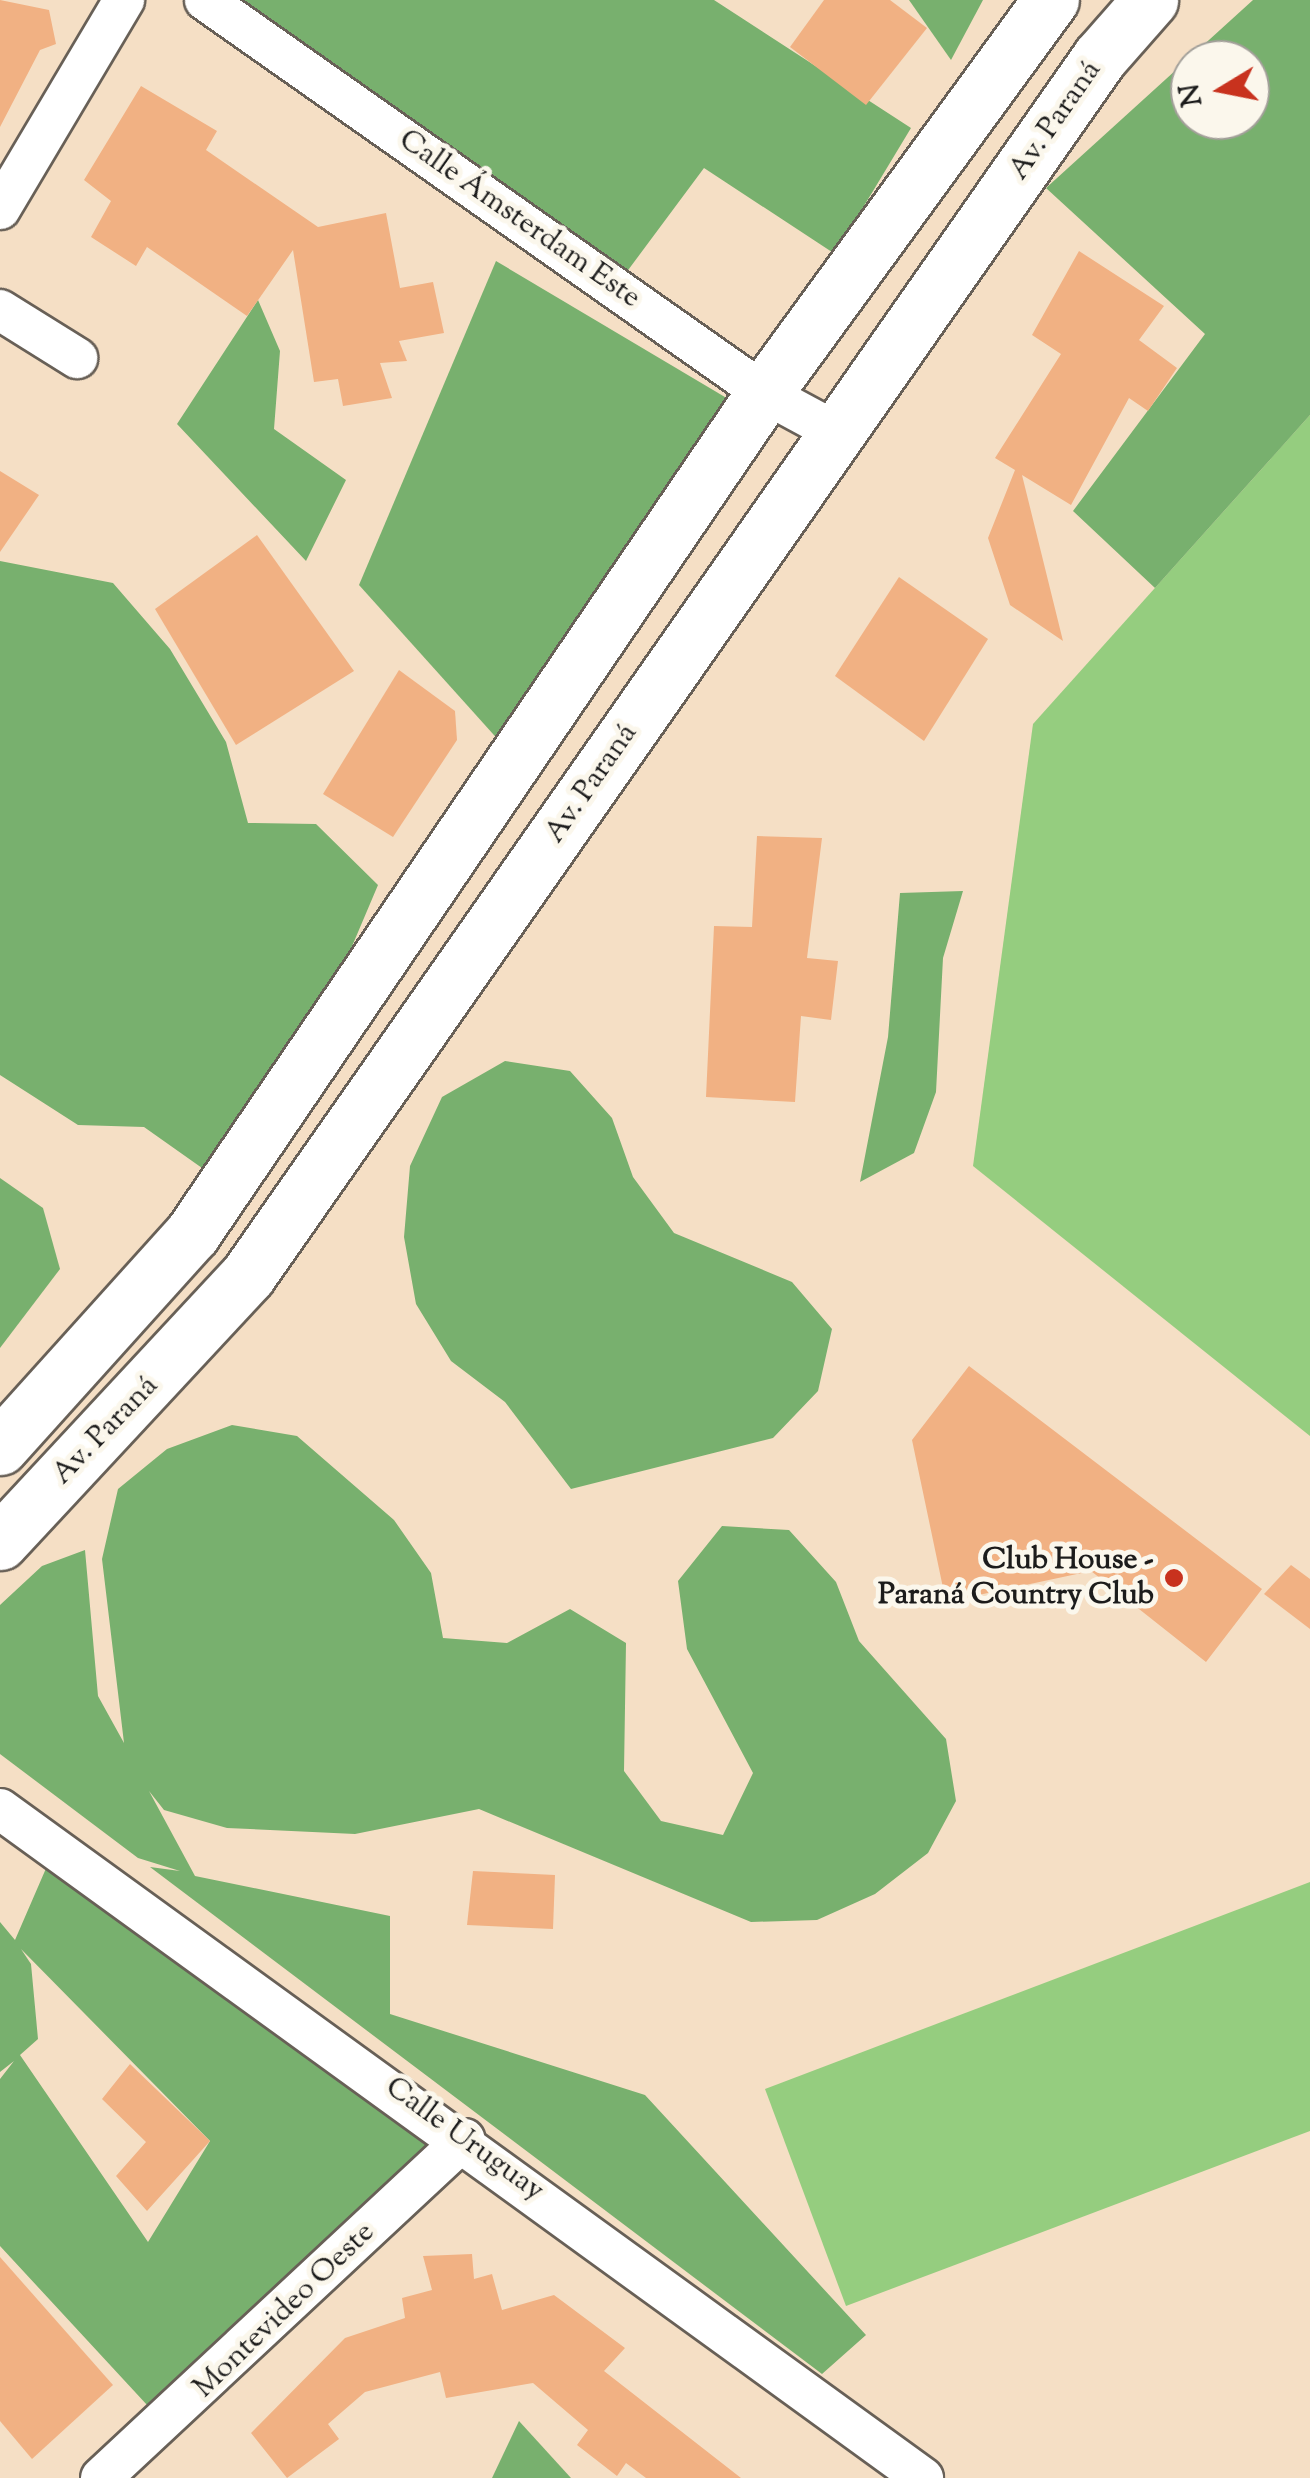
<!DOCTYPE html>
<html>
<head>
<meta charset="utf-8">
<style>
  body { margin:0 }
  #map { position:relative; width:1310px; height:2478px; overflow:hidden; background:#f5dfc5; font-family:"Sorts Mill Goudy",serif }
  div>[style] { position:absolute }
  .green>* { inset:0; background:#95cd7f }
  .forest>* { inset:0; background:#78b06e }
  .building>* { inset:0; background:#f1b183 }
  .roads { filter:drop-shadow(2px 0 #686057) drop-shadow(-2px 0 #686057) drop-shadow(0 2px #686057) drop-shadow(0 -2px #686057) }
  .street>* { height:40px; margin:-20px; padding:0 20px; transform-origin:20px; border-radius:20px; background:#fff }
  .secondary>* { height:55px; margin:-27.5px; padding:0 27.5px; transform-origin:27.5px; border-radius:27.5px; background:#fff }
  .dots>* { width:28px; height:28px; translate:-50% -50%; box-sizing:border-box; border:5px solid #fbf7ec; border-radius:50% }
  span { translate:-50% -50%; white-space:nowrap; text-align:center; line-height:1.15; -webkit-text-stroke:10px #fbf7ec; paint-order:stroke }
  .street-label { font-size:30px; color:#1c1c1c }
  .poi-label { font-size:30px; color:#1c1c1c; font-weight:700 }
  .right { translate:-100% -50%; text-align:right }
  .north { position:absolute; left:1170px; top:40px; width:100px; height:100px; box-sizing:border-box; background:#fbf7ec; border:2px solid #a29f99; border-radius:50%; rotate:260deg; font-size:28px; font-weight:700; line-height:40px; text-align:center; color:#1c1c1c }
  .north::after { content:''; display:block; margin:auto; width:35px; height:45px; background:#c8321e; clip-path:polygon(50% 0,100% 100%,50% 72%,0 100%) }
</style>
</head>
<body>
<div id="map">
  <div class="green">
    <i style="clip-path:polygon(1310px 415px,1310px 1436px,973px 1166px,1033px 724px)"></i>
    <i style="clip-path:polygon(1310px 1882px,1310px 2131px,846px 2306px,765px 2089px)"></i>
  </div>
  <div class="forest">
    <i style="clip-path:polygon(244px 0,714px 0,911px 128px,835px 254px,704px 168px,617px 285px)"></i>
    <i style="clip-path:polygon(909px 0,983px 0,951px 60px)"></i>
    <i style="clip-path:polygon(evenodd,1253px 0,1310px 0,1310px 415px,1155px 588px,1073px 511px,1205px 334px,1046px 188px,1253px 0,1190px 60px,1250px 60px,1250px 120px,1190px 120px,1190px 60px)"></i>
    <i style="clip-path:polygon(496px 261px,735px 403px,502px 744px,359px 585px)"></i>
    <i style="clip-path:polygon(258px 300px,280px 351px,274px 429px,346px 480px,306px 561px,177px 424px)"></i>
    <i style="clip-path:polygon(0 561px,113px 583px,170px 649px,226px 742px,248px 823px,316px 824px,378px 885px,311px 1043px,219px 1180px,144px 1127px,78px 1125px,0 1075px)"></i>
    <i style="clip-path:polygon(963px 891px,943px 958px,936px 1092px,914px 1153px,860px 1182px,888px 1037px,900px 893px)"></i>
    <i style="clip-path:polygon(505px 1061px,570px 1071px,612px 1118px,633px 1177px,674px 1233px,792px 1282px,832px 1329px,818px 1391px,773px 1438px,571px 1489px,505px 1402px,451px 1361px,416px 1304px,404px 1237px,410px 1166px,442px 1097px)"></i>
    <i style="clip-path:polygon(0 1178px,43px 1208px,60px 1269px,0 1348px)"></i>
    <i style="clip-path:polygon(232px 1425px,297px 1436px,394px 1520px,431px 1573px,443px 1638px,507px 1643px,570px 1609px,626px 1643px,624px 1771px,661px 1821px,723px 1835px,753px 1773px,687px 1649px,678px 1581px,722px 1526px,789px 1530px,836px 1582px,859px 1641px,946px 1739px,956px 1801px,928px 1853px,875px 1894px,817px 1920px,751px 1922px,479px 1809px,355px 1834px,227px 1828px,164px 1810px,149px 1791px,195px 1876px,390px 1916px,390px 2014px,645px 2095px,866px 2335px,822px 2374px,150px 1867px,180px 1871px,138px 1858px,0 1754px,0 1605px,42px 1566px,85px 1550px,98px 1696px,124px 1743px,102px 1559px,118px 1489px,167px 1449px)"></i>
    <i style="clip-path:polygon(evenodd,57px 1843px,454px 2138px,160px 2419px,0 2246px,0 2079px,14px 2061px,0 2072px,0 1922px,15px 1940px,57px 1843px,21px 1949px,210px 2141px,148px 2242px,20px 2055px,38px 2039px,31px 1964px,21px 1949px)"></i>
    <i style="clip-path:polygon(519px 2421px,571px 2478px,492px 2478px)"></i>
  </div>
  <div class="building">
    <i style="clip-path:polygon(0 0,49px 10px,56px 44px,40px 50px,0 127px)"></i>
    <i style="clip-path:polygon(824px 0,890px 0,927px 28px,866px 105px,790px 47px)"></i>
    <i style="clip-path:polygon(141px 86px,217px 131px,206px 150px,318px 227px,386px 213px,400px 288px,433px 282px,444px 333px,399px 341px,407px 361px,380px 363px,392px 398px,343px 406px,338px 379px,314px 382px,293px 250px,247px 316px,147px 247px,136px 266px,91px 237px,111px 201px,84px 180px)"></i>
    <i style="clip-path:polygon(1079px 251px,1164px 306px,1139px 340px,1177px 368px,1148px 411px,1129px 398px,1071px 505px,1022px 475px,1063px 641px,1010px 605px,988px 538px,1015px 470px,995px 458px,1061px 354px,1032px 335px)"></i>
    <i style="clip-path:polygon(0 471px,39px 495px,0 552px)"></i>
    <i style="clip-path:polygon(257px 535px,354px 671px,236px 745px,155px 609px)"></i>
    <i style="clip-path:polygon(899px 577px,988px 639px,924px 741px,835px 676px)"></i>
    <i style="clip-path:polygon(399px 670px,455px 711px,457px 740px,393px 837px,323px 794px)"></i>
    <i style="clip-path:polygon(757px 836px,822px 838px,807px 958px,838px 961px,831px 1020px,801px 1016px,795px 1102px,706px 1097px,714px 926px,752px 927px)"></i>
    <i style="clip-path:polygon(969px 1366px,1262px 1589px,1206px 1662px,1091px 1571px,946px 1602px,912px 1440px)"></i>
    <i style="clip-path:polygon(1291px 1565px,1310px 1579px,1310px 1629px,1264px 1594px)"></i>
    <i style="clip-path:polygon(473px 1871px,555px 1875px,553px 1929px,467px 1925px)"></i>
    <i style="clip-path:polygon(130px 2064px,210px 2141px,147px 2211px,116px 2176px,146px 2142px,102px 2099px)"></i>
    <i style="clip-path:polygon(472px 2254px,474px 2279px,492px 2274px,502px 2310px,554px 2295px,625px 2348px,604px 2371px,741px 2478px,646px 2478px,626px 2463px,617px 2476px,577px 2445px,588px 2430px,533px 2383px,446px 2398px,440px 2372px,365px 2392px,328px 2424px,339px 2439px,287px 2478px,251px 2433px,345px 2338px,405px 2318px,402px 2298px,432px 2290px,423px 2256px)"></i>
    <i style="clip-path:polygon(0 2257px,113px 2385px,32px 2459px,0 2421px)"></i>
  </div>
  <div class="roads">
    <div class="street">
      <i style="left:205px;top:0;width:683px;rotate:35.11deg"></i>
      <i style="left:764px;top:393px;width:84px;rotate:28.4deg"></i>
      <i style="left:0;top:209px;width:243px;rotate:-59.3deg"></i>
      <i style="left:0;top:310px;width:91px;rotate:31.9deg"></i>
      <i style="left:0;top:1809px;width:1140px;rotate:35.93deg"></i>
      <i style="left:101px;top:2478px;width:497px;rotate:-43deg"></i>
    </div>
    <div class="secondary">
      <i style="left:0;top:1447px;width:287px;rotate:-48deg"></i>
      <i style="left:192px;top:1234px;width:1017px;rotate:-55.78deg"></i>
      <i style="left:764px;top:393px;width:487px;rotate:-53.9deg"></i>
      <i style="left:0;top:1542px;width:364px;rotate:-47.1deg"></i>
      <i style="left:248px;top:1275px;width:1486px;rotate:-55.03deg"></i>
      <i style="left:1100px;top:57px;width:76px;rotate:-48.7deg"></i>
    </div>
  </div>
  <div class="dots">
    <i style="left:1174px;top:1578px;background:#c8321e"></i>
  </div>
  <div class="street-label">
    <span style="left:1056px;top:121px;rotate:-55deg">Av. Paraná</span>
    <span style="left:519px;top:220px;rotate:35deg">Calle Ámsterdam Este</span>
    <span style="left:592px;top:784px;rotate:-55deg">Av. Paraná</span>
    <span style="left:106px;top:1431px;rotate:-46deg">Av. Paraná</span>
    <span style="left:464px;top:2140px;rotate:36deg">Calle Uruguay</span>
    <span style="left:285px;top:2311px;rotate:-44deg">Montevideo Oeste</span>
  </div>
  <div class="poi-label">
    <span class="right" style="left:1154px;top:1578px">Club House -<br>Paraná Country Club</span>
  </div>
  <div class="north">N</div>
</div>
</body>
</html>
